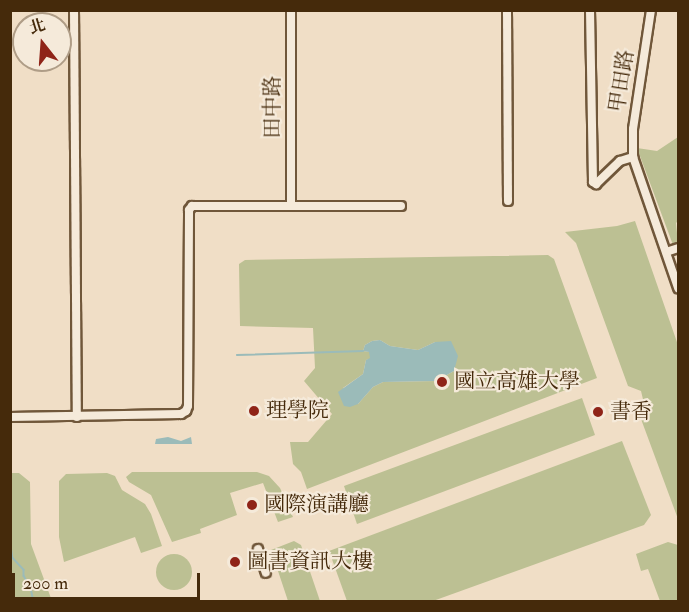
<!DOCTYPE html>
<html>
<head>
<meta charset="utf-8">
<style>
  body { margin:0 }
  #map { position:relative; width:689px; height:612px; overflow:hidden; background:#f0dec6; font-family:"IM FELL Double Pica","Noto Serif TC",serif }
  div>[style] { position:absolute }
  .green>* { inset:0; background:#bcc093 }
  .round { border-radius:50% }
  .water>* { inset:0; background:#9bbbb9 }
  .stream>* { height:1.5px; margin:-0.75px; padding:0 0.75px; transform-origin:0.75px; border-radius:0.75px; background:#9bbbb9 }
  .roads { filter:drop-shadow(2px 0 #70573a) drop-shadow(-2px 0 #70573a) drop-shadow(0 2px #70573a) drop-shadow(0 -2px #70573a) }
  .minor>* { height:8px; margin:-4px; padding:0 4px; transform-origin:4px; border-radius:4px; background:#f5eada }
  .dots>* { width:16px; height:16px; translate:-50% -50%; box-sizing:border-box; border:3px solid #f5eada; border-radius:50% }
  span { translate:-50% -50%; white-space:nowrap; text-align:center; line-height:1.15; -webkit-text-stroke:4.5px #f5eada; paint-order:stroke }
  .street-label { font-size:21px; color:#452a0b }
  .poi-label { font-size:21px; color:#452a0b }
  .left { translate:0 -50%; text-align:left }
  .frame { position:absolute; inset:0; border:12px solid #452a0b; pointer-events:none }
  .north { position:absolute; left:12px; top:12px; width:60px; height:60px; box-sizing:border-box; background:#f5eada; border:2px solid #af9d87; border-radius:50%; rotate:343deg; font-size:16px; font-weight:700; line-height:24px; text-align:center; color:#452a0b }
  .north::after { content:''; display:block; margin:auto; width:21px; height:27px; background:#8f2418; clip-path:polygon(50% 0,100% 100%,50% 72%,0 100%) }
  .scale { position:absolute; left:12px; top:573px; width:188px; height:27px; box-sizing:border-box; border:3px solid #452a0b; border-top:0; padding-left:8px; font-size:18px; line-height:21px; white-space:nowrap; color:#452a0b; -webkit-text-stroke:4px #f5eada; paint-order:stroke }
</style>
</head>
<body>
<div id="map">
  <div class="green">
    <i style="clip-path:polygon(678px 137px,678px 221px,676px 223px,678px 243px,673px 245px,637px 148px,657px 151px)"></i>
    <i style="clip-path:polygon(635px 221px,678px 345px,678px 519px,641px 419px,646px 412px,641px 391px,628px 386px,576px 243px,565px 232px,617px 226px)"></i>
    <i style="clip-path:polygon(evenodd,548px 255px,554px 259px,597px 378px,307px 489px,301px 472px,293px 464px,290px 442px,308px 442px,332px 414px,304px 381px,315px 368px,313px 328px,240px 326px,239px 264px,245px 260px,548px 255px,380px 340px,390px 346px,418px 350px,435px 342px,454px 371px,436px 381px,383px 382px,373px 387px,358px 404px,343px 388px,363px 374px,366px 360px,370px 359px,370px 352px,363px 351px,365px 345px,372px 341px,380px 340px)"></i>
    <i style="clip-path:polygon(582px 398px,595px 435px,357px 524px,344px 486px)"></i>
    <i style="clip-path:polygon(622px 441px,651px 515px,644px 525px,433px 601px,347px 601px,329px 551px)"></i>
    <i style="clip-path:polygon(132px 472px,257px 472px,269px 476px,280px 488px,293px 517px,278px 522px,263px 483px,230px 493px,237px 515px,200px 529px,201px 533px,172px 542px,151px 495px,129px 482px,126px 477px)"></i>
    <i style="clip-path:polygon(11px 473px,19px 473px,30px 482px,31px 544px,52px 601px,11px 601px)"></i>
    <i style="clip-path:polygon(107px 473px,115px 476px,122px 490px,145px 504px,151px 514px,162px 546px,141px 553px,135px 537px,64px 562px,59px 537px,59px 481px,66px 474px)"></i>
    <i style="clip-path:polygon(294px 541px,301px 545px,320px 601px,288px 601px,271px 550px)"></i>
    <i style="clip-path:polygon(668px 542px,678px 545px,678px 601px,660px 601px,648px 569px,641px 571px,636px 554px)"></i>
    <i class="round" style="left:156px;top:554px;width:36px;height:36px"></i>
  </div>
  <div class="water">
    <i style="clip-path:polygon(380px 340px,390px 346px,418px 350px,435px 342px,451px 341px,458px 356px,454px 371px,436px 381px,383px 382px,373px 387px,358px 404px,350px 407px,344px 406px,338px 392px,363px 374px,366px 360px,370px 358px,369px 352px,363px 351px,365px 345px,372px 341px)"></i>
    <i style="clip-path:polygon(168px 437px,181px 441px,191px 437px,192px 444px,155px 444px,156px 439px)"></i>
  </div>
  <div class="stream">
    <i style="left:237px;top:355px;width:126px;rotate:-1.8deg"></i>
    <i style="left:10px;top:496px;width:8px;rotate:90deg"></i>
    <i style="left:10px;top:523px;width:6px;rotate:90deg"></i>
    <i style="left:10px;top:540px;width:18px;rotate:81deg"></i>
    <i style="left:13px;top:558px;width:16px;rotate:47deg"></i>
    <i style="left:24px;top:570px;width:6px;rotate:90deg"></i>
    <i style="left:24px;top:576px;width:14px;rotate:60deg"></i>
    <i style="left:31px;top:588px;width:14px;rotate:78deg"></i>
  </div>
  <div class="roads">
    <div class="minor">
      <i style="left:74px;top:10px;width:407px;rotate:89.6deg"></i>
      <i style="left:291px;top:10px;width:194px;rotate:90deg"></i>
      <i style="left:507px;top:10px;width:191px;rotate:89.7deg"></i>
      <i style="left:590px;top:10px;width:172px;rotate:89deg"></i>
      <i style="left:593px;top:182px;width:4px;rotate:34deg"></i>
      <i style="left:596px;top:184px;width:33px;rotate:-44deg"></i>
      <i style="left:620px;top:161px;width:14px;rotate:-17deg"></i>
      <i style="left:651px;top:10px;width:120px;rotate:98.6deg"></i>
      <i style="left:633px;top:129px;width:28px;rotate:90deg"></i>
      <i style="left:633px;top:157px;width:139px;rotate:71deg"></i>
      <i style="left:666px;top:252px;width:13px;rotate:-18deg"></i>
      <i style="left:10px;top:417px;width:171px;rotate:-1deg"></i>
      <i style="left:181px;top:414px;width:6px;rotate:-31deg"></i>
      <i style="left:186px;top:411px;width:5px;rotate:-68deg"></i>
      <i style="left:188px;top:406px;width:196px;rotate:-89.7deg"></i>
      <i style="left:189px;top:210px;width:5px;rotate:-53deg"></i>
      <i style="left:192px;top:206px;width:209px"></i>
      <i style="left:258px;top:549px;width:25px;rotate:72deg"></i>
    </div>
  </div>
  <div class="dots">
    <i style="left:442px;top:382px;background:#8f2418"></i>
    <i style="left:254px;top:411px;background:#8f2418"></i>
    <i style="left:598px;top:412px;background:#8f2418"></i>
    <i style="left:252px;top:505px;background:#8f2418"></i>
    <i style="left:235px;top:562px;background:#8f2418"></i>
  </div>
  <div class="street-label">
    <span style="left:622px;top:81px;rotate:-81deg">甲田路</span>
    <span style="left:273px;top:107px;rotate:-90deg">田中路</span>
  </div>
  <div class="poi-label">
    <span class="left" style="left:454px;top:382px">國立高雄大學</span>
    <span class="left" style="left:266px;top:411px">理學院</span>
    <span class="left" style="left:610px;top:412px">書香</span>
    <span class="left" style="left:264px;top:505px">國際演講廳</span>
    <span class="left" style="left:247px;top:562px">圖書資訊大樓</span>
  </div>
  <div class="frame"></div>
  <div class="north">北</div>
  <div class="scale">200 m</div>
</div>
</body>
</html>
